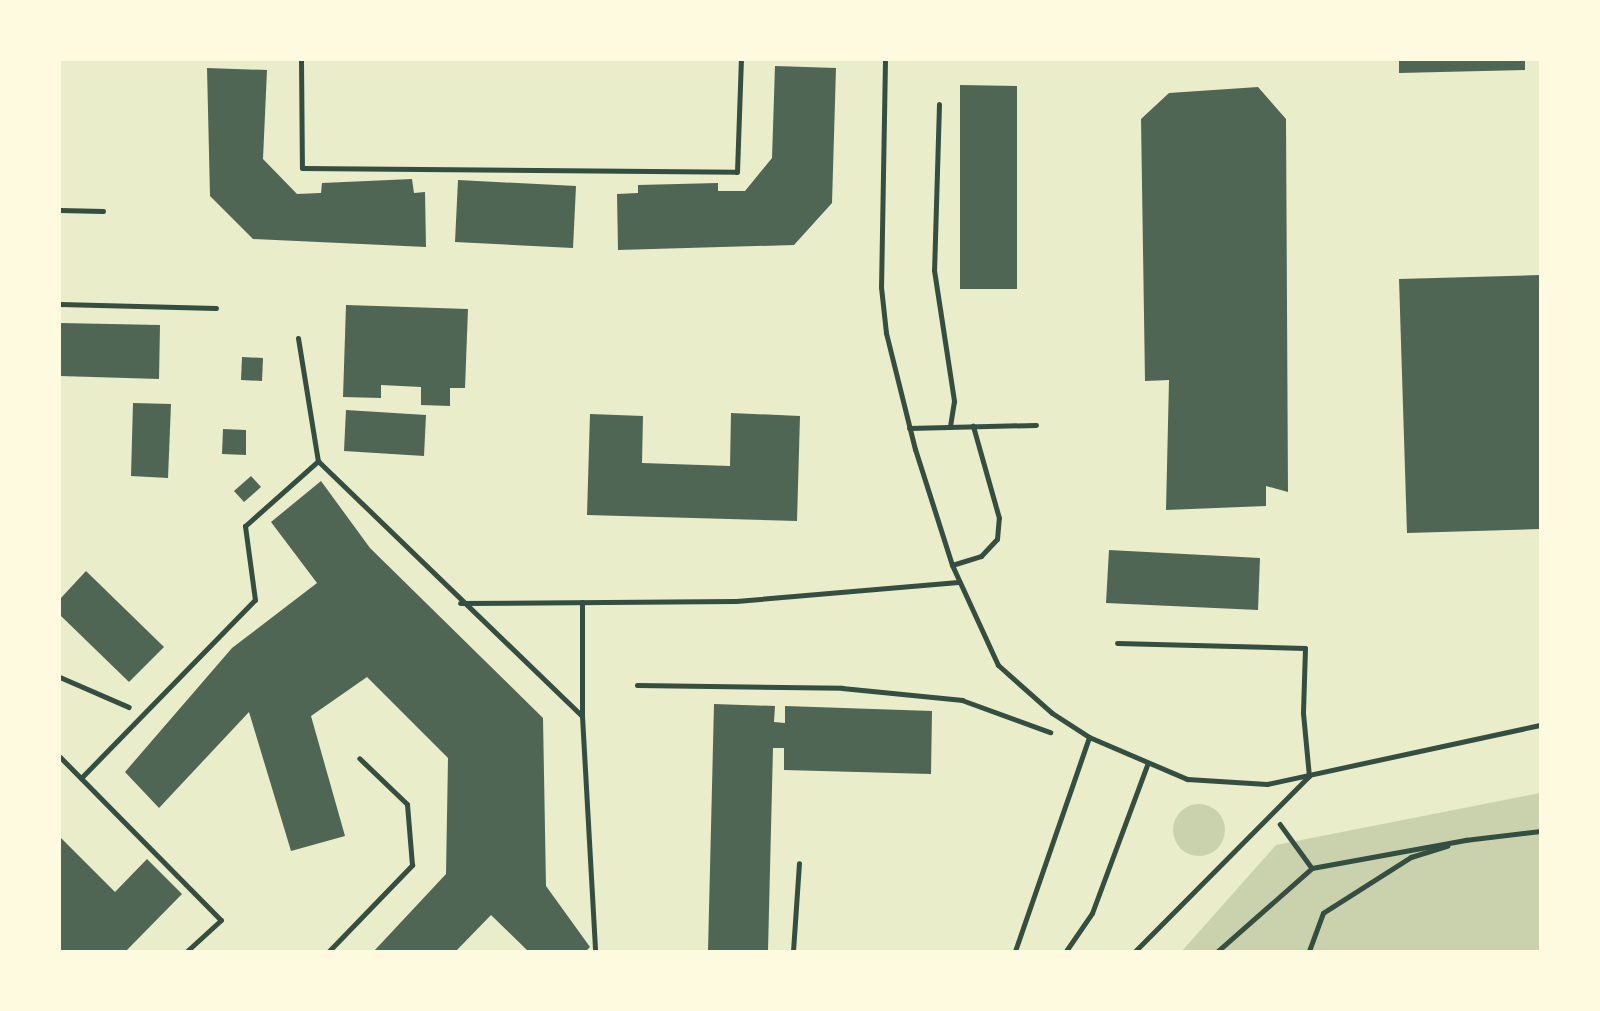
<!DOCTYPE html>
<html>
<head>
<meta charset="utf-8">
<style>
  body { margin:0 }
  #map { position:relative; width:1600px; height:1011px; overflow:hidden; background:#e9edc9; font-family:"IBM Plex Sans",sans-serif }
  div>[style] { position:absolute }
  .green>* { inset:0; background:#cad2ad }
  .round { border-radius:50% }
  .building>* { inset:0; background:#4f6655 }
  .path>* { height:4.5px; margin:-2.25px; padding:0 2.25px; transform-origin:2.25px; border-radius:2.25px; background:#344e41 }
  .service>* { height:5px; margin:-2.5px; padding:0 2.5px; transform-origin:2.5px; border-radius:2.5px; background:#344e41 }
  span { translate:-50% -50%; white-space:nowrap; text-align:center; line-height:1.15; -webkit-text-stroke:7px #fefae0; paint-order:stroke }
  .frame { position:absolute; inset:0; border:61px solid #fefae0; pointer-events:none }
</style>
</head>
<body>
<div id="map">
  <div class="green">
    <i style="clip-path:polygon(1540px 793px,1540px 951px,1182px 951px,1276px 845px)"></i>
    <i class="round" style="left:1173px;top:804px;width:52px;height:52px"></i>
  </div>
  <div class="building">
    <i style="clip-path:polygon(1399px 60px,1525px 60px,1525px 70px,1399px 73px)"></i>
    <i style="clip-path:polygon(775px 66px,836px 68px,832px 203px,794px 245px,618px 250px,617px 194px,638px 193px,638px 185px,718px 183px,718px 191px,745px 191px,772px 158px)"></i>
    <i style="clip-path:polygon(207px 68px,267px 70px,263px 159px,297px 194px,321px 193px,322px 183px,412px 179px,414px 193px,425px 192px,426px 247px,253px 239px,210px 196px)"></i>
    <i style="clip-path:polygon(960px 85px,1017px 86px,1017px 289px,960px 289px)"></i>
    <i style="clip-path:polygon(1258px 87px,1286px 119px,1288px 492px,1266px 486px,1266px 506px,1166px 510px,1169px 380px,1145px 381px,1141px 119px,1169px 93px)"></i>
    <i style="clip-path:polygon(458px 180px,576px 186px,573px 248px,455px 242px)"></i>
    <i style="clip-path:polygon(1540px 275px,1540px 529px,1407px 533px,1399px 279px)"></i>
    <i style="clip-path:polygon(346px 305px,468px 309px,465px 388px,450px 388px,450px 406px,421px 405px,421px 387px,381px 385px,381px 398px,343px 397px)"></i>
    <i style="clip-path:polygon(60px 323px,160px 325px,159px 379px,60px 376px)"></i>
    <i style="clip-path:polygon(242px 357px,263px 358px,262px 381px,241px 380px)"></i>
    <i style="clip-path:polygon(133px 403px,171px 404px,168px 478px,131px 476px)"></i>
    <i style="clip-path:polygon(346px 410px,426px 415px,424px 456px,344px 451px)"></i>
    <i style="clip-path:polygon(731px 413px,800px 416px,797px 521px,587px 515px,590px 414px,643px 416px,642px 463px,730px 466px)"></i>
    <i style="clip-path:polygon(223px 429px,246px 430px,246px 455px,222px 454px)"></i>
    <i style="clip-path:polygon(251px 476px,261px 487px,244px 502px,234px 491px)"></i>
    <i style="clip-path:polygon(321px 481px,370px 548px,543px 718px,546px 886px,590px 947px,586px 951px,528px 951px,491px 915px,456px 951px,374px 951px,446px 874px,448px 758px,367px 677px,311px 716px,345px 836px,291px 851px,249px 712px,159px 808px,125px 772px,232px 648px,317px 583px,271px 522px)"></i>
    <i style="clip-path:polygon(1109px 550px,1260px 558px,1258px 610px,1106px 603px)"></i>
    <i style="clip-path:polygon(86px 571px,164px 647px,129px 682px,60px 615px,60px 599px)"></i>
    <i style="clip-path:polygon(714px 704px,775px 706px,774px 722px,785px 723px,785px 706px,932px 711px,931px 774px,784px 770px,784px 748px,773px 748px,768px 951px,708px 951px)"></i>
    <i style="clip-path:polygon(60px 837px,115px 892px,147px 859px,182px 894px,126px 951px,60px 951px)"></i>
  </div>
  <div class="path">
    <i style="left:60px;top:210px;width:43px;rotate:1.3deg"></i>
    <i style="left:60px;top:677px;width:75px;rotate:23.5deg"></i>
    <i style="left:637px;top:685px;width:205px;rotate:0.8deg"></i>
    <i style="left:842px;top:688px;width:121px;rotate:5.7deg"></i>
    <i style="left:962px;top:700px;width:94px;rotate:20deg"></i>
    <i style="left:1280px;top:824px;width:54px;rotate:54deg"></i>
    <i style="left:1465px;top:840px;width:76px;rotate:-6.8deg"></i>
    <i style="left:1218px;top:951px;width:125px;rotate:-41.4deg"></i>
    <i style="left:1312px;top:868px;width:157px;rotate:-10.3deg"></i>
    <i style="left:1309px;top:951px;width:40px;rotate:-69.8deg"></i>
    <i style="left:1323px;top:913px;width:104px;rotate:-32.5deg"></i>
    <i style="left:1411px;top:857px;width:38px;rotate:-17deg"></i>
  </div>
  <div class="service">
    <i style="left:301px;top:60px;width:108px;rotate:89.5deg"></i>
    <i style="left:302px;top:168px;width:435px;rotate:0.5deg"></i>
    <i style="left:737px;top:172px;width:112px;rotate:-88deg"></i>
    <i style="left:885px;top:60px;width:227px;rotate:91deg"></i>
    <i style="left:881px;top:287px;width:46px;rotate:83.8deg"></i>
    <i style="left:886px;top:333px;width:120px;rotate:76deg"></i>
    <i style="left:915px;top:449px;width:122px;rotate:72.3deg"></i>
    <i style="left:952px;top:565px;width:110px;rotate:65.3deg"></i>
    <i style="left:998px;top:665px;width:72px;rotate:41.6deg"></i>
    <i style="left:1052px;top:713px;width:44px;rotate:33deg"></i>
    <i style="left:1089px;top:737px;width:107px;rotate:23.2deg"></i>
    <i style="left:1187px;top:779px;width:80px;rotate:3.6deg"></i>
    <i style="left:1267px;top:784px;width:279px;rotate:-12.2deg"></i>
    <i style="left:939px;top:104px;width:166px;rotate:91.7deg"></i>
    <i style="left:934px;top:270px;width:133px;rotate:81.3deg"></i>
    <i style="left:954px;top:401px;width:26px;rotate:99deg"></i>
    <i style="left:60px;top:304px;width:156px;rotate:1.5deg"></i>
    <i style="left:298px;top:338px;width:125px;rotate:80.8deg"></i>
    <i style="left:909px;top:428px;width:127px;rotate:-1.4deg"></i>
    <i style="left:952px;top:565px;width:30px;rotate:-17deg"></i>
    <i style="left:981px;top:556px;width:23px;rotate:-47deg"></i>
    <i style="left:997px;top:539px;width:21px;rotate:-85deg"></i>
    <i style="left:999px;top:518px;width:96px;rotate:-105.8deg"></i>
    <i style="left:582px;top:602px;width:114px;rotate:90deg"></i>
    <i style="left:460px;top:603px;width:276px;rotate:-0.4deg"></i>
    <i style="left:736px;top:601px;width:223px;rotate:-4.9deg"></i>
    <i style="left:1117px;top:643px;width:188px;rotate:1.5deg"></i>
    <i style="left:1305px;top:648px;width:65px;rotate:91.8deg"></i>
    <i style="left:1303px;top:713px;width:63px;rotate:84.6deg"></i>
    <i style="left:1309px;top:776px;width:247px;rotate:134.8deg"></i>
    <i style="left:60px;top:757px;width:229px;rotate:45.4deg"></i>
    <i style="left:221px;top:920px;width:46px;rotate:137.6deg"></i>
    <i style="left:81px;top:778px;width:249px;rotate:-45.7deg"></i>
    <i style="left:255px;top:600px;width:75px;rotate:-97.7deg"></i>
    <i style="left:245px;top:526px;width:98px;rotate:-41.7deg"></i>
    <i style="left:318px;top:461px;width:367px;rotate:44deg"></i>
    <i style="left:582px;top:716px;width:235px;rotate:86.8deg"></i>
    <i style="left:329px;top:951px;width:120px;rotate:-46deg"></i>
    <i style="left:412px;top:865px;width:61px;rotate:-94.7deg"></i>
    <i style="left:407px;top:804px;width:66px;rotate:-136.2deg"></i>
    <i style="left:793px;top:951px;width:88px;rotate:-86.1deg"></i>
    <i style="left:1015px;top:951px;width:226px;rotate:-70.9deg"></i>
    <i style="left:1066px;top:951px;width:46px;rotate:-55.6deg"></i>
    <i style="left:1092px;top:913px;width:158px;rotate:-69.6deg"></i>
  </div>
  <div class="frame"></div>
</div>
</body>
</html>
